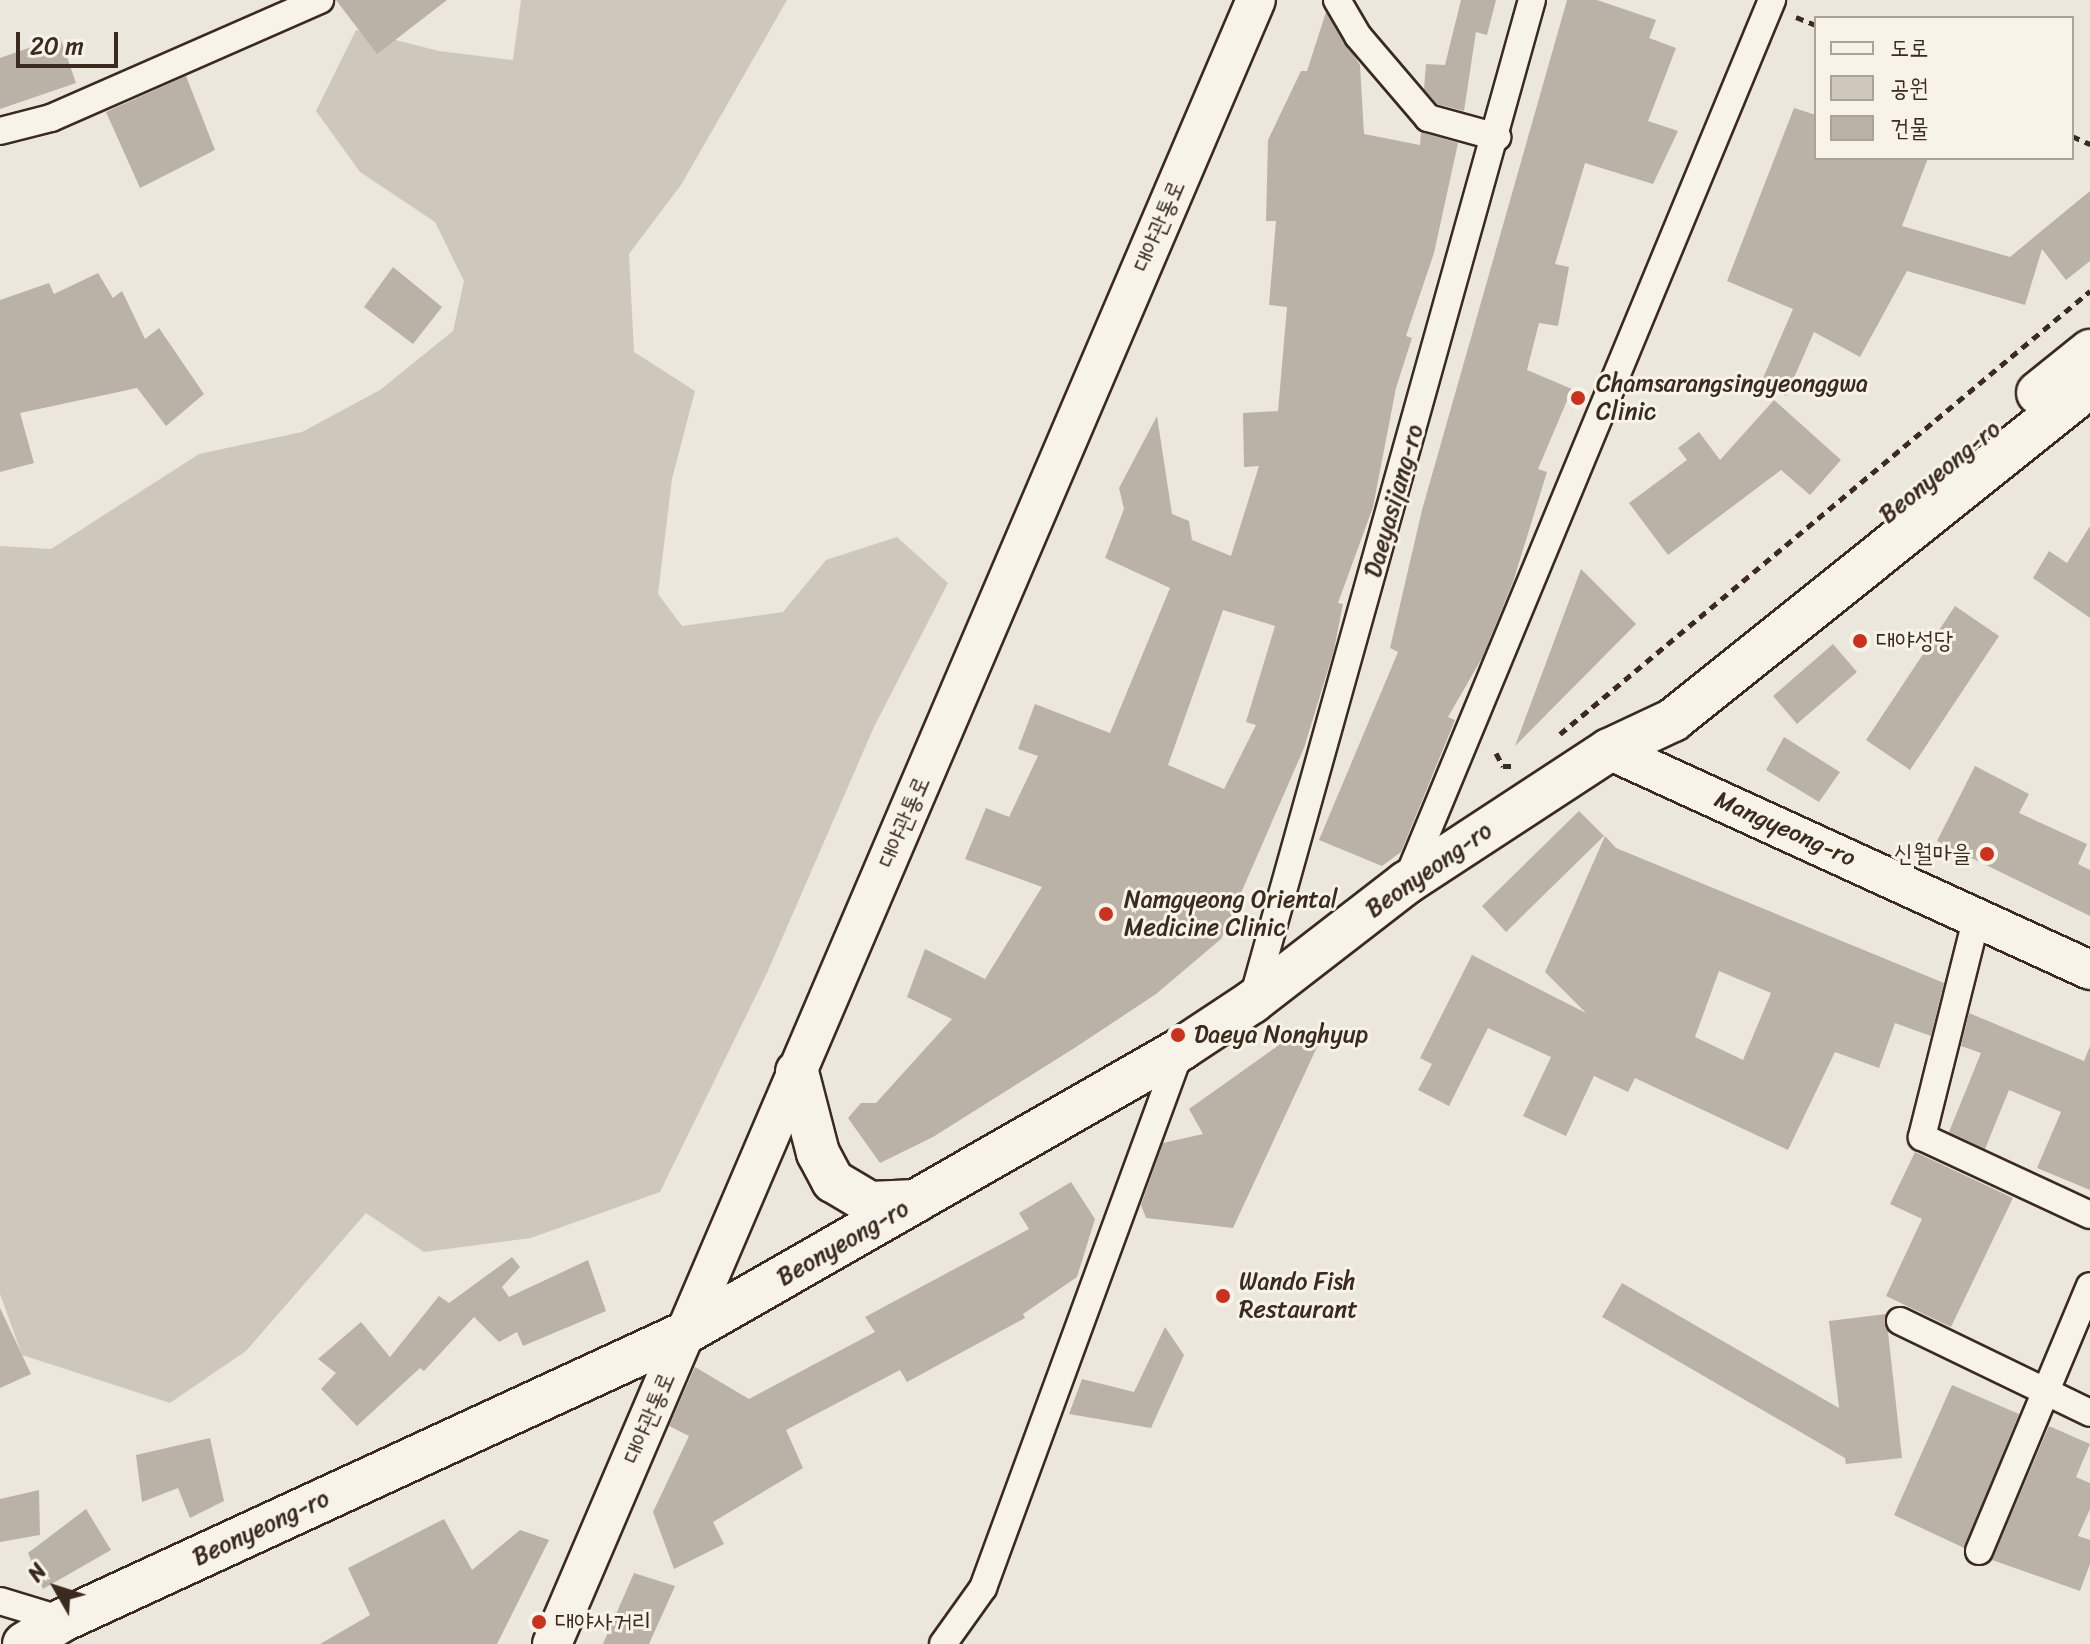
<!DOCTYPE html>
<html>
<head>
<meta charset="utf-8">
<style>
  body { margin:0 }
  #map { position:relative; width:2090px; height:1644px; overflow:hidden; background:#ece7dc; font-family:Sriracha,"Poor Story",sans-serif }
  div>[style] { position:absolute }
  .green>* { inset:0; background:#cec8bc }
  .building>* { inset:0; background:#bab2a7 }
  .path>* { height:5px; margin-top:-2.5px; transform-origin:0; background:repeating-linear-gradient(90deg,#3b2a1e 0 8px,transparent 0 14px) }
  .roads { filter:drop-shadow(2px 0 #3b2a1e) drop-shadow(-2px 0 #3b2a1e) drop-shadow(0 2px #3b2a1e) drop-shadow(0 -2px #3b2a1e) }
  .street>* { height:26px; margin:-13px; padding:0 13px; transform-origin:13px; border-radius:13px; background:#f7f3e8 }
  .secondary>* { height:38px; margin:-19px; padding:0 19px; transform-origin:19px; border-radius:19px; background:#f7f3e8 }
  .primary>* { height:42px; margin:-21px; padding:0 21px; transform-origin:21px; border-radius:21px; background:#f7f3e8 }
  .dots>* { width:22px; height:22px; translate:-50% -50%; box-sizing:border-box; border:4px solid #f7f3e8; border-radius:50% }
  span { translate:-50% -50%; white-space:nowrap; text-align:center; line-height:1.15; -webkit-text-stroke:6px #f7f3e8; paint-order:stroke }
  .street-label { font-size:24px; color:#3b2a1e }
  .poi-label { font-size:24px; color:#3b2a1e }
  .left { translate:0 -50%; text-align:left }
  .right { translate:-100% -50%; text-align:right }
  .legend { position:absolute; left:1814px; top:16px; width:260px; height:144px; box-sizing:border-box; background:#f7f3e8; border:2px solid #aca397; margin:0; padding:10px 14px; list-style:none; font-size:24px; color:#3b2a1e }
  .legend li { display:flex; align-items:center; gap:16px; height:40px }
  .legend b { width:40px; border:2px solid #aca397 }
  .north { position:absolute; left:16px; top:1548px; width:80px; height:80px; -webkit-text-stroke:6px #f7f3e8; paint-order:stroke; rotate:309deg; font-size:22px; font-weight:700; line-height:32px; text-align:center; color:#3b2a1e }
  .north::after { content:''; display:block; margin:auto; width:28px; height:36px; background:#3b2a1e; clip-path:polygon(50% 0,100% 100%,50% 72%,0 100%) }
  .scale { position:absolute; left:16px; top:32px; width:102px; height:36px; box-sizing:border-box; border:4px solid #3b2a1e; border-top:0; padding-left:10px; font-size:24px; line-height:28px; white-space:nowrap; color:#3b2a1e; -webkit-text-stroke:6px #f7f3e8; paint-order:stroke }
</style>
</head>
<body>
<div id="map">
  <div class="green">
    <i style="clip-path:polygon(521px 0,787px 0,681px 185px,629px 254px,634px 352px,695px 391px,672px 479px,658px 594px,682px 626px,783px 612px,826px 560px,897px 537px,948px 583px,874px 727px,767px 973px,660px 1192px,531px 1238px,424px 1252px,366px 1213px,246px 1351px,170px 1403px,22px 1355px,0 1294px,0 546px,51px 549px,199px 454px,302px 432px,380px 390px,453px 331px,464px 281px,435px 222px,360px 172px,316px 111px,356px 30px,439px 51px,513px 60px)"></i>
  </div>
  <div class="building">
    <i style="clip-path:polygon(336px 0,447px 0,377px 54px)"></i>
    <i style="clip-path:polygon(1461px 0,1496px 0,1487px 35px,1476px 32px,1464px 111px,1437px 104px,1424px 89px,1426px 64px,1445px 65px)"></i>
    <i style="clip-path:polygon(1567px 0,1597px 0,1656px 20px,1649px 38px,1676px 48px,1648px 121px,1678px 131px,1653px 184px,1585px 163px,1555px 264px,1569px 267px,1558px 326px,1539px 323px,1527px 370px,1572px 389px,1538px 469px,1547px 472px,1513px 582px,1482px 658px,1448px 717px,1455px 720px,1401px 852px,1382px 866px,1319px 840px,1398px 652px,1390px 648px,1422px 510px)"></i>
    <i style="clip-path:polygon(evenodd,1326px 12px,1360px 65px,1364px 134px,1420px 145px,1421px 132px,1458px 143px,1434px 253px,1406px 336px,1412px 338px,1396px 388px,1373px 507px,1338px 603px,1343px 604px,1334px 650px,1304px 748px,1221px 939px,1156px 994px,1076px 1047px,933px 1137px,880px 1163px,848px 1118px,861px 1103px,876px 1103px,952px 1019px,907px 997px,925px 949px,985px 979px,1042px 887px,965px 859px,986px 808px,1009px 817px,1038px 756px,1018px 749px,1035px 704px,1110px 733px,1170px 588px,1105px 558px,1124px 509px,1119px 488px,1157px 416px,1172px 514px,1189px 521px,1192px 540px,1231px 556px,1259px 466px,1244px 467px,1243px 413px,1278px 411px,1287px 307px,1269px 305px,1276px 221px,1266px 221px,1268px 140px,1301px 71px,1307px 71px,1326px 12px,1223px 610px,1275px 626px,1246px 722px,1256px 725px,1224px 789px,1168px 765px,1223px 610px)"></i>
    <i style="clip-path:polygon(60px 37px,76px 83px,0 109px,0 58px)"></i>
    <i style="clip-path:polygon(186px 76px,215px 150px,140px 188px,106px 112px)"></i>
    <i style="clip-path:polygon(1794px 108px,1816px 115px,1816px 158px,1928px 158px,1902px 226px,2010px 257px,2090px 191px,2090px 261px,2066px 280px,2042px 249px,2025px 305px,1907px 271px,1860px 357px,1814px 332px,1786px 396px,1760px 385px,1793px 309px,1727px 281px)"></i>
    <i style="clip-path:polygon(393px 267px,442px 307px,413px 344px,364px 307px)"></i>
    <i style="clip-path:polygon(98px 273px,113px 298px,122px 291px,145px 339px,159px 328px,204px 394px,166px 426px,137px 388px,20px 413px,34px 463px,0 472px,0 300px,49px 283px,54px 294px)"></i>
    <i style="clip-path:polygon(1774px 400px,1841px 460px,1810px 495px,1781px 470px,1668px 555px,1629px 503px,1687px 460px,1678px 448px,1699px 432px,1720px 460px)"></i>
    <i style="clip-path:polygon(2090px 526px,2090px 618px,2033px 578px,2049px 551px,2067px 563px)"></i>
    <i style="clip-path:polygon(1581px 569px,1636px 624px,1515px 746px)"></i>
    <i style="clip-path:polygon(1955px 606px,1999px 636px,1910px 770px,1866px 740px)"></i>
    <i style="clip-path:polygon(1833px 644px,1857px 672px,1797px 724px,1773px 696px)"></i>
    <i style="clip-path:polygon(1784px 737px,1840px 772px,1819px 802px,1766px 770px)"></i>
    <i style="clip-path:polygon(1975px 766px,2029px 794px,2019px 813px,2087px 844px,2078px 864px,2090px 870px,2090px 916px,1937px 841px)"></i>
    <i style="clip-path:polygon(1579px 811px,1604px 836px,1506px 932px,1482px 906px)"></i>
    <i style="clip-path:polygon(evenodd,1605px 836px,1616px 848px,1944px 983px,1931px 1036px,1895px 1023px,1879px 1068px,1835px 1052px,1788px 1150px,1635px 1078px,1628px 1092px,1594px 1076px,1566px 1136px,1523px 1116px,1551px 1057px,1488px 1028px,1449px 1106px,1418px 1090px,1432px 1064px,1420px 1058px,1472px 955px,1586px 1013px,1545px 972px,1605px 836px,1719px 971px,1771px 993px,1743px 1060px,1695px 1037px,1719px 971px)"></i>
    <i style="clip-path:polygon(1969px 1013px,2084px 1061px,2090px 1046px,2090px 1190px,2037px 1168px,2061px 1112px,2009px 1090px,1985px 1149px,1949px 1132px,1981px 1053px,1961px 1046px)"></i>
    <i style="clip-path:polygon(1300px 1030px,1318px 1045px,1233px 1228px,1146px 1218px,1141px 1205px,1163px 1143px,1203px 1134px,1189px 1109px)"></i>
    <i style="clip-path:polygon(1915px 1152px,2013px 1198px,1951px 1327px,1886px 1296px,1922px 1219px,1890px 1204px)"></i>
    <i style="clip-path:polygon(1071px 1182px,1095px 1219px,1077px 1277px,1023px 1314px,1025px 1318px,907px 1382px,900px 1370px,786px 1430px,803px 1468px,713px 1522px,724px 1544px,674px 1569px,653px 1512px,689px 1436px,669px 1426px,695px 1367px,749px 1399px,875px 1332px,865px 1317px,1029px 1229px,1019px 1213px)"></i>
    <i style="clip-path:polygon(512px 1257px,520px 1267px,502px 1287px,509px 1297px,588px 1260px,606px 1311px,523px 1346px,517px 1332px,499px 1342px,474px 1317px,424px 1371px,420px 1368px,357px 1426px,321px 1389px,336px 1373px,318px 1359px,361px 1322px,390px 1357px,439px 1296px,449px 1303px)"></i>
    <i style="clip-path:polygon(1622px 1283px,1839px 1408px,1829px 1321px,1886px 1314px,1902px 1458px,1846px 1464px,1845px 1458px,1602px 1317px)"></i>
    <i style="clip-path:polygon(0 1308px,31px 1374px,0 1388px)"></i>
    <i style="clip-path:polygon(1165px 1327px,1184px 1355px,1151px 1428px,1069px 1414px,1082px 1379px,1134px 1392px)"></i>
    <i style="clip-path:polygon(1952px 1385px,2019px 1414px,1964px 1548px,1894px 1515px)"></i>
    <i style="clip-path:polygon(2049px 1426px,2090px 1444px,2076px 1477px,2090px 1483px,2090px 1509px,2078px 1536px,2090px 1540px,2090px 1564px,2080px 1591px,1992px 1560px)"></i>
    <i style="clip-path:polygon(210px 1438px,224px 1501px,190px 1518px,178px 1488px,142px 1502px,136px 1455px)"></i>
    <i style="clip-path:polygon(39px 1490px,40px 1535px,0 1542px,0 1499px)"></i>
    <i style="clip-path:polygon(86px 1509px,111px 1550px,43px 1589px,28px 1553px)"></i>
    <i style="clip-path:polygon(444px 1519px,472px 1570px,520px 1530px,549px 1540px,497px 1644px,320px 1644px,370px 1615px,348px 1568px)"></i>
    <i style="clip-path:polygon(634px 1573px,675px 1586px,649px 1644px,603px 1644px)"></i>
  </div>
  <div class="path">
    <i style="left:1796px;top:17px;width:22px;rotate:22deg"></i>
    <i style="left:2072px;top:136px;width:20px;rotate:24deg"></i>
    <i style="left:1560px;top:734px;width:691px;rotate:-39.89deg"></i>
    <i style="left:1496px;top:753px;width:15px;rotate:62deg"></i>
    <i style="left:1503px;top:766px;width:11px"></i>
  </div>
  <div class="roads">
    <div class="street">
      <i style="left:1337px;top:0;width:42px;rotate:59.7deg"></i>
      <i style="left:1358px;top:36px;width:108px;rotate:49.5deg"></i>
      <i style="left:1428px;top:118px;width:72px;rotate:15.4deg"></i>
      <i style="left:0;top:131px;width:53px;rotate:-14.3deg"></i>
      <i style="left:51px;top:118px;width:294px;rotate:-23.7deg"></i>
      <i style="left:1407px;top:880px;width:953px;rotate:-67.47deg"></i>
      <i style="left:1977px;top:916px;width:228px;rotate:104deg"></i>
      <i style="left:1922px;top:1137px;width:185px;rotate:24.9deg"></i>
      <i style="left:1252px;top:1002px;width:1040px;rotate:-74.39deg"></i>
      <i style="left:1900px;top:1321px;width:211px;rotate:25.8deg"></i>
      <i style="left:1979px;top:1551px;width:287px;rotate:-67.3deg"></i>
      <i style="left:0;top:1601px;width:66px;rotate:16.8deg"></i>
      <i style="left:943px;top:1644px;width:69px;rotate:-54.5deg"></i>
      <i style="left:983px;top:1588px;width:574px;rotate:-69.83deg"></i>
    </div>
    <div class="secondary">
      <i style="left:1609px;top:750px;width:529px;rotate:24.58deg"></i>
      <i style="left:552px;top:1644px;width:1788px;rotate:-66.82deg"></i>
    </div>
    <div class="primary">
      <i style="left:2038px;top:393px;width:67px;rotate:-38.9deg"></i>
      <i style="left:797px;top:1072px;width:84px;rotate:75.5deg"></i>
      <i style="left:818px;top:1153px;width:32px;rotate:62deg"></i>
      <i style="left:833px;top:1181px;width:43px;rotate:30.7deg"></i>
      <i style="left:870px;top:1203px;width:46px;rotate:-2.5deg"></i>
      <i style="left:24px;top:1644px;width:46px;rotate:-31.6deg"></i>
      <i style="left:63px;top:1620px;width:685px;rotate:-24.77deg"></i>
      <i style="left:685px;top:1333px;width:572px;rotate:-29.79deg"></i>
      <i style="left:1181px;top:1049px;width:85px;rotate:-33.5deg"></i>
      <i style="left:1252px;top:1002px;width:195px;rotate:-37.7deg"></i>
      <i style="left:1406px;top:883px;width:243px;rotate:-33.2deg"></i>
      <i style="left:1609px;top:750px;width:71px;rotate:-25.1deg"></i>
      <i style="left:1673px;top:720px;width:534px;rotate:-38.69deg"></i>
    </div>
  </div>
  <div class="dots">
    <i style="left:1578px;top:398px;background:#c8321e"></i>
    <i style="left:1860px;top:641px;background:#c8321e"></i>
    <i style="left:1987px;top:854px;background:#c8321e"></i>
    <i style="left:1106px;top:914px;background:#c8321e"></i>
    <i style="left:1178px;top:1035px;background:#c8321e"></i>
    <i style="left:1223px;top:1296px;background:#c8321e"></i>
    <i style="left:539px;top:1622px;background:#c8321e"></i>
  </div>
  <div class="street-label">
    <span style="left:1159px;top:226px;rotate:-67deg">대야관통로</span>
    <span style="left:1940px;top:472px;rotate:-39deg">Beonyeong-ro</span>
    <span style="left:1394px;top:501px;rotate:-74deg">Daeyasijang-ro</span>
    <span style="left:904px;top:822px;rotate:-67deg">대야관통로</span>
    <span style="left:1785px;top:829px;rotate:24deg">Mangyeong-ro</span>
    <span style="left:1429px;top:870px;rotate:-35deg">Beonyeong-ro</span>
    <span style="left:843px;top:1243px;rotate:-30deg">Beonyeong-ro</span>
    <span style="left:649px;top:1418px;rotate:-67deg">대야관통로</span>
    <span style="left:261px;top:1528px;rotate:-25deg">Beonyeong-ro</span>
  </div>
  <div class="poi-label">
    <span class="left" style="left:1596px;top:398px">Chamsarangsingyeonggwa<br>Clinic</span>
    <span class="left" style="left:1876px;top:641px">대야성당</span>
    <span class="right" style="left:1971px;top:854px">신월마을</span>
    <span class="left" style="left:1124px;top:914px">Namgyeong Oriental<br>Medicine Clinic</span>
    <span class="left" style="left:1194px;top:1035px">Daeya Nonghyup</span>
    <span class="left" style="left:1239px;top:1296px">Wando Fish<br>Restaurant</span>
    <span class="left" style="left:555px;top:1622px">대야사거리</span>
  </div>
  <ul class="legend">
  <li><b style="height:10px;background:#f7f3e8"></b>도로</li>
  <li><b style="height:22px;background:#cec8bc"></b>공원</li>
  <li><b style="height:22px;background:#bab2a7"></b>건물</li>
  </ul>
  <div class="north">N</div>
  <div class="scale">20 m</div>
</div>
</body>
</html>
